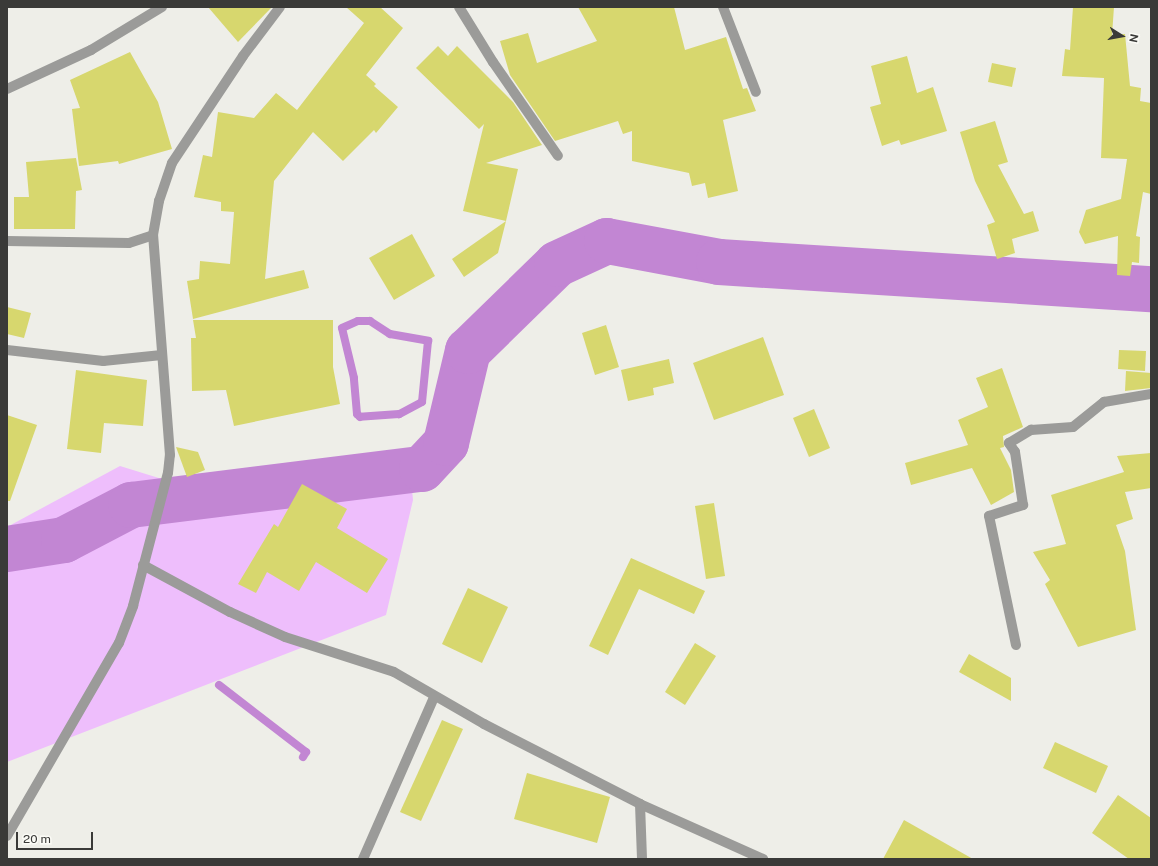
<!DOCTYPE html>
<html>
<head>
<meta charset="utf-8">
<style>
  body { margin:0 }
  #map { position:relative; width:1158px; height:866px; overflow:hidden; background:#eeeee8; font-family:"Public Sans",sans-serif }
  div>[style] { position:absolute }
  .green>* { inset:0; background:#eebefc }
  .stream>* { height:8px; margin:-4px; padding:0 4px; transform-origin:4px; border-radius:4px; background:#c286d3 }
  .river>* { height:46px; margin:-23px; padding:0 23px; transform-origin:23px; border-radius:23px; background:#c286d3 }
  .building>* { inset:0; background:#d7d76e }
  .minor>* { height:10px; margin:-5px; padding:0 5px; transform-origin:5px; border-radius:5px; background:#9b9b99 }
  span { translate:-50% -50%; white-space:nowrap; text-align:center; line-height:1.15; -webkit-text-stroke:3.5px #fbfbf6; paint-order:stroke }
  .frame { position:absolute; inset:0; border:8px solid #3a3a38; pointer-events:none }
  .north { position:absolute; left:1102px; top:16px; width:40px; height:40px; -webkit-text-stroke:3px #fbfbf6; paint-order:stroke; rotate:101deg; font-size:11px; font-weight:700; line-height:16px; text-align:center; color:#3a3a38 }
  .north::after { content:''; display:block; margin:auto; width:14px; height:18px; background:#3a3a38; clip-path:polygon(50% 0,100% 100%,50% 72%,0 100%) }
  .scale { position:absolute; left:16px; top:832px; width:77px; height:18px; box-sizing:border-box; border:2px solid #3a3a38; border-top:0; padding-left:5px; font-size:12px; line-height:14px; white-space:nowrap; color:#3a3a38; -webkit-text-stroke:3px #fbfbf6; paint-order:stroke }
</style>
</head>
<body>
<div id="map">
  <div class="green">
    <i style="clip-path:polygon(409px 457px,413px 500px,386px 615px,7px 762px,7px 527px,120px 466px,204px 492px,278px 472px)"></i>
  </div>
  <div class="stream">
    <i style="left:358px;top:321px;width:12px"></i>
    <i style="left:370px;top:321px;width:24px;rotate:33deg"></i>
    <i style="left:390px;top:334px;width:39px;rotate:10deg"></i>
    <i style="left:428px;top:341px;width:61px;rotate:95.6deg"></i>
    <i style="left:422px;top:402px;width:26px;rotate:152deg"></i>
    <i style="left:399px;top:414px;width:39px;rotate:176deg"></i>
    <i style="left:360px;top:417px;width:4px;rotate:-135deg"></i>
    <i style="left:357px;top:414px;width:36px;rotate:-95deg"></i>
    <i style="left:354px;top:378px;width:51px;rotate:-103.5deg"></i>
    <i style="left:342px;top:328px;width:17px;rotate:-24deg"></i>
    <i style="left:219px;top:685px;width:110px;rotate:37.6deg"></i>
    <i style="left:306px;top:752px;width:6px;rotate:121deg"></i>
  </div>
  <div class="river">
    <i style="left:7px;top:549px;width:58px;rotate:-9deg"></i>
    <i style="left:64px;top:540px;width:76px;rotate:-27.6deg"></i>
    <i style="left:131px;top:505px;width:293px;rotate:-7.1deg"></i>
    <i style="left:422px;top:469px;width:35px;rotate:-47deg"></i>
    <i style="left:446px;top:443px;width:95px;rotate:-76.6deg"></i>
    <i style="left:468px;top:351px;width:124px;rotate:-44.3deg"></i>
    <i style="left:557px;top:264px;width:55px;rotate:-24.7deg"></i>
    <i style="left:607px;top:241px;width:114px;rotate:10.6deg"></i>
    <i style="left:719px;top:262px;width:433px;rotate:3.6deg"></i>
  </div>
  <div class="building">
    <i style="clip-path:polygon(208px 7px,272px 7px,238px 42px)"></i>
    <i style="clip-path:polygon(346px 7px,380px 7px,403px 28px,366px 75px,376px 84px,374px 86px,398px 107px,376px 133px,374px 130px,343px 161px,313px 132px,274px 181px,265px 279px,304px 270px,309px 288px,193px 319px,187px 281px,199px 279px,200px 261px,230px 264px,234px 212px,221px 211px,221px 202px,194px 197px,203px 155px,212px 157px,218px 112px,254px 118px,276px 93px,297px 110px,364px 23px)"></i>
    <i style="clip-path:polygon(578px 7px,674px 7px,685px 50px,726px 37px,743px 89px,747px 88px,756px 111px,723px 120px,738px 191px,708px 198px,705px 183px,692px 186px,689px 173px,632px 161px,632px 131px,623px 134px,618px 121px,555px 141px,510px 75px,500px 41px,528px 33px,537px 63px,597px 41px)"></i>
    <i style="clip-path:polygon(1073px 7px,1114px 7px,1112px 35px,1125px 34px,1130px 86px,1141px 88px,1140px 101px,1151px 103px,1151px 194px,1143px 192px,1136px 236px,1140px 237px,1139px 263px,1132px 262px,1130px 276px,1117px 275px,1118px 236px,1085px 244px,1079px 232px,1086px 210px,1121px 199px,1127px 159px,1101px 158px,1104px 78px,1062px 76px,1065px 49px,1070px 50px)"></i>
    <i style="clip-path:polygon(438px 46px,448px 56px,457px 46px,513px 102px,542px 145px,486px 163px,518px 169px,506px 221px,463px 211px,484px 124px,479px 129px,416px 68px)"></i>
    <i style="clip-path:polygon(130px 52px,158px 102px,172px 149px,119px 164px,118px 161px,79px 166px,72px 109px,80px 108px,70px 80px)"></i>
    <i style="clip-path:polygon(907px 56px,917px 93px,933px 87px,947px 131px,901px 145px,899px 140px,882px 146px,870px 107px,881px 104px,871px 66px)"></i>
    <i style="clip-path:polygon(992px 63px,1016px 68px,1012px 87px,988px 82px)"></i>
    <i style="clip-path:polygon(995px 121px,1008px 162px,998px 165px,1024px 214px,1033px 211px,1039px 231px,1012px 239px,1015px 253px,997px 259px,987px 225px,995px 222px,975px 181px,960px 132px)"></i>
    <i style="clip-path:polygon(76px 158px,82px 190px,76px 191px,75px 229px,14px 229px,14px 197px,29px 197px,26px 162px)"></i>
    <i style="clip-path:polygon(506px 221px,498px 253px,464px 277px,452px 259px)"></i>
    <i style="clip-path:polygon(412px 234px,435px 276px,394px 300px,369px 258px)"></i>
    <i style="clip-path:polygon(7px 307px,31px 313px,24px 338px,7px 334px)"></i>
    <i style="clip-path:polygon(193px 320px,333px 320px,333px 367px,340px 404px,234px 426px,226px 390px,192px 391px,191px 338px,196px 338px)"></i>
    <i style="clip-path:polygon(606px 325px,619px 367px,595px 375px,582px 333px)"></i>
    <i style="clip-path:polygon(763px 337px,784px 395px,714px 420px,693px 363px)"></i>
    <i style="clip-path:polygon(1119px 350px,1146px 351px,1145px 371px,1118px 369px)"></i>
    <i style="clip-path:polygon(669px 359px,674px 383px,653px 388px,654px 395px,628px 401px,621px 370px)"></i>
    <i style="clip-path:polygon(1002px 368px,1023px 427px,1003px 436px,1004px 447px,1000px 448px,1011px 470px,1014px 492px,991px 505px,972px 468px,911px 485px,905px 463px,968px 445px,958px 420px,988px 407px,976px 378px)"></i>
    <i style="clip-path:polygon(76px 370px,147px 380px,143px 426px,104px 423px,101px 453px,67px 449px)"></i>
    <i style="clip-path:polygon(1126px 371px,1151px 373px,1151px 388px,1125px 391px)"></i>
    <i style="clip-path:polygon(814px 409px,830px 448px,809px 457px,793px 418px)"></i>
    <i style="clip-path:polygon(7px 415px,37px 425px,10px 501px,7px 501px)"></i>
    <i style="clip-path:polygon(176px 447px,198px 452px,205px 470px,187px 477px)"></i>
    <i style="clip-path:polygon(1151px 453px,1151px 488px,1125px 492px,1133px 519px,1116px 525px,1125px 551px,1136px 630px,1078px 647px,1045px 584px,1050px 580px,1033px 552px,1066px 544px,1051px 495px,1124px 472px,1117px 456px)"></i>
    <i style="clip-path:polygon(302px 484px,347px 509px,337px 528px,388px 559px,367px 593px,316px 562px,299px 591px,267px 572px,256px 593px,238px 584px,274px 524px,278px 527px)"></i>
    <i style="clip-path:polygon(714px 503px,725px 576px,706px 579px,695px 506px)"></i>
    <i style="clip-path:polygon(631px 558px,705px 591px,694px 614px,639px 589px,608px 655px,589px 646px)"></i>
    <i style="clip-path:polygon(468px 588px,508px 607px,482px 663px,442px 644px)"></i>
    <i style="clip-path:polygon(695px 643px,716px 656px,685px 705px,665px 692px)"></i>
    <i style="clip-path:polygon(969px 654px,1011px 678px,1011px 701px,959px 672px)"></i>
    <i style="clip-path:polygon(442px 720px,463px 729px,421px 821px,400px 812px)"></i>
    <i style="clip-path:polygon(1055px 742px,1108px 766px,1096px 793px,1043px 768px)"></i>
    <i style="clip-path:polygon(527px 773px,610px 797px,597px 843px,514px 819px)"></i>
    <i style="clip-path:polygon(1118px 795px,1151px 818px,1151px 859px,1129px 859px,1092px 833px)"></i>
    <i style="clip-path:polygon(904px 820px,973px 859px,883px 859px)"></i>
  </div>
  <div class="minor">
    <i style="left:459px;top:7px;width:65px;rotate:58.3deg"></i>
    <i style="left:493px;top:62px;width:114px;rotate:55.3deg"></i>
    <i style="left:723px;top:7px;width:91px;rotate:68.8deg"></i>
    <i style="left:7px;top:89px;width:93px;rotate:-24.9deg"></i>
    <i style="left:91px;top:50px;width:83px;rotate:-31.2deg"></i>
    <i style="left:7px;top:241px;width:122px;rotate:0.9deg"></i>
    <i style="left:129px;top:243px;width:25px;rotate:-18deg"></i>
    <i style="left:7px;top:350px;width:97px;rotate:6.5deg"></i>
    <i style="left:103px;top:361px;width:59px;rotate:-5.8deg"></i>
    <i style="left:143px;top:565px;width:99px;rotate:28.4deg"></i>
    <i style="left:230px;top:612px;width:60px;rotate:24.4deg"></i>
    <i style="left:285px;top:637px;width:114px;rotate:17.8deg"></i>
    <i style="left:394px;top:672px;width:104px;rotate:30deg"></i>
    <i style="left:484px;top:724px;width:175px;rotate:27.1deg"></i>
    <i style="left:640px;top:804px;width:135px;rotate:24.1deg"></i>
    <i style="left:1016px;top:645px;width:132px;rotate:-101.8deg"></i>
    <i style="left:989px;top:516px;width:36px;rotate:-18deg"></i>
    <i style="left:1023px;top:505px;width:54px;rotate:-98.6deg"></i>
    <i style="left:1015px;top:452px;width:11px;rotate:-124deg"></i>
    <i style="left:1009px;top:443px;width:26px;rotate:-31deg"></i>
    <i style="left:1031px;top:430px;width:42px;rotate:-4.1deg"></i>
    <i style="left:1073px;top:427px;width:40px;rotate:-39deg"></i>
    <i style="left:1104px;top:402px;width:48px;rotate:-9.7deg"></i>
    <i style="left:640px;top:804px;width:55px;rotate:87.9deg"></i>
    <i style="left:7px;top:836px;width:223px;rotate:-59.9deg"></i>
    <i style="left:119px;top:643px;width:40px;rotate:-69deg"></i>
    <i style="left:133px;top:606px;width:138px;rotate:-75.3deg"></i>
    <i style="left:168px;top:473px;width:18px;rotate:-84deg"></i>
    <i style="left:170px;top:455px;width:221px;rotate:-94.4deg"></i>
    <i style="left:153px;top:235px;width:35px;rotate:-80deg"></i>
    <i style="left:159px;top:201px;width:40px;rotate:-71.1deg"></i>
    <i style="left:172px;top:163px;width:128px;rotate:-56.4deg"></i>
    <i style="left:243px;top:56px;width:61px;rotate:-52.9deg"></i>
    <i style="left:363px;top:859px;width:177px;rotate:-66.3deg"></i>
  </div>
  <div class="frame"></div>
  <div class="north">N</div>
  <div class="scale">20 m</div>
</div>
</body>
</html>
